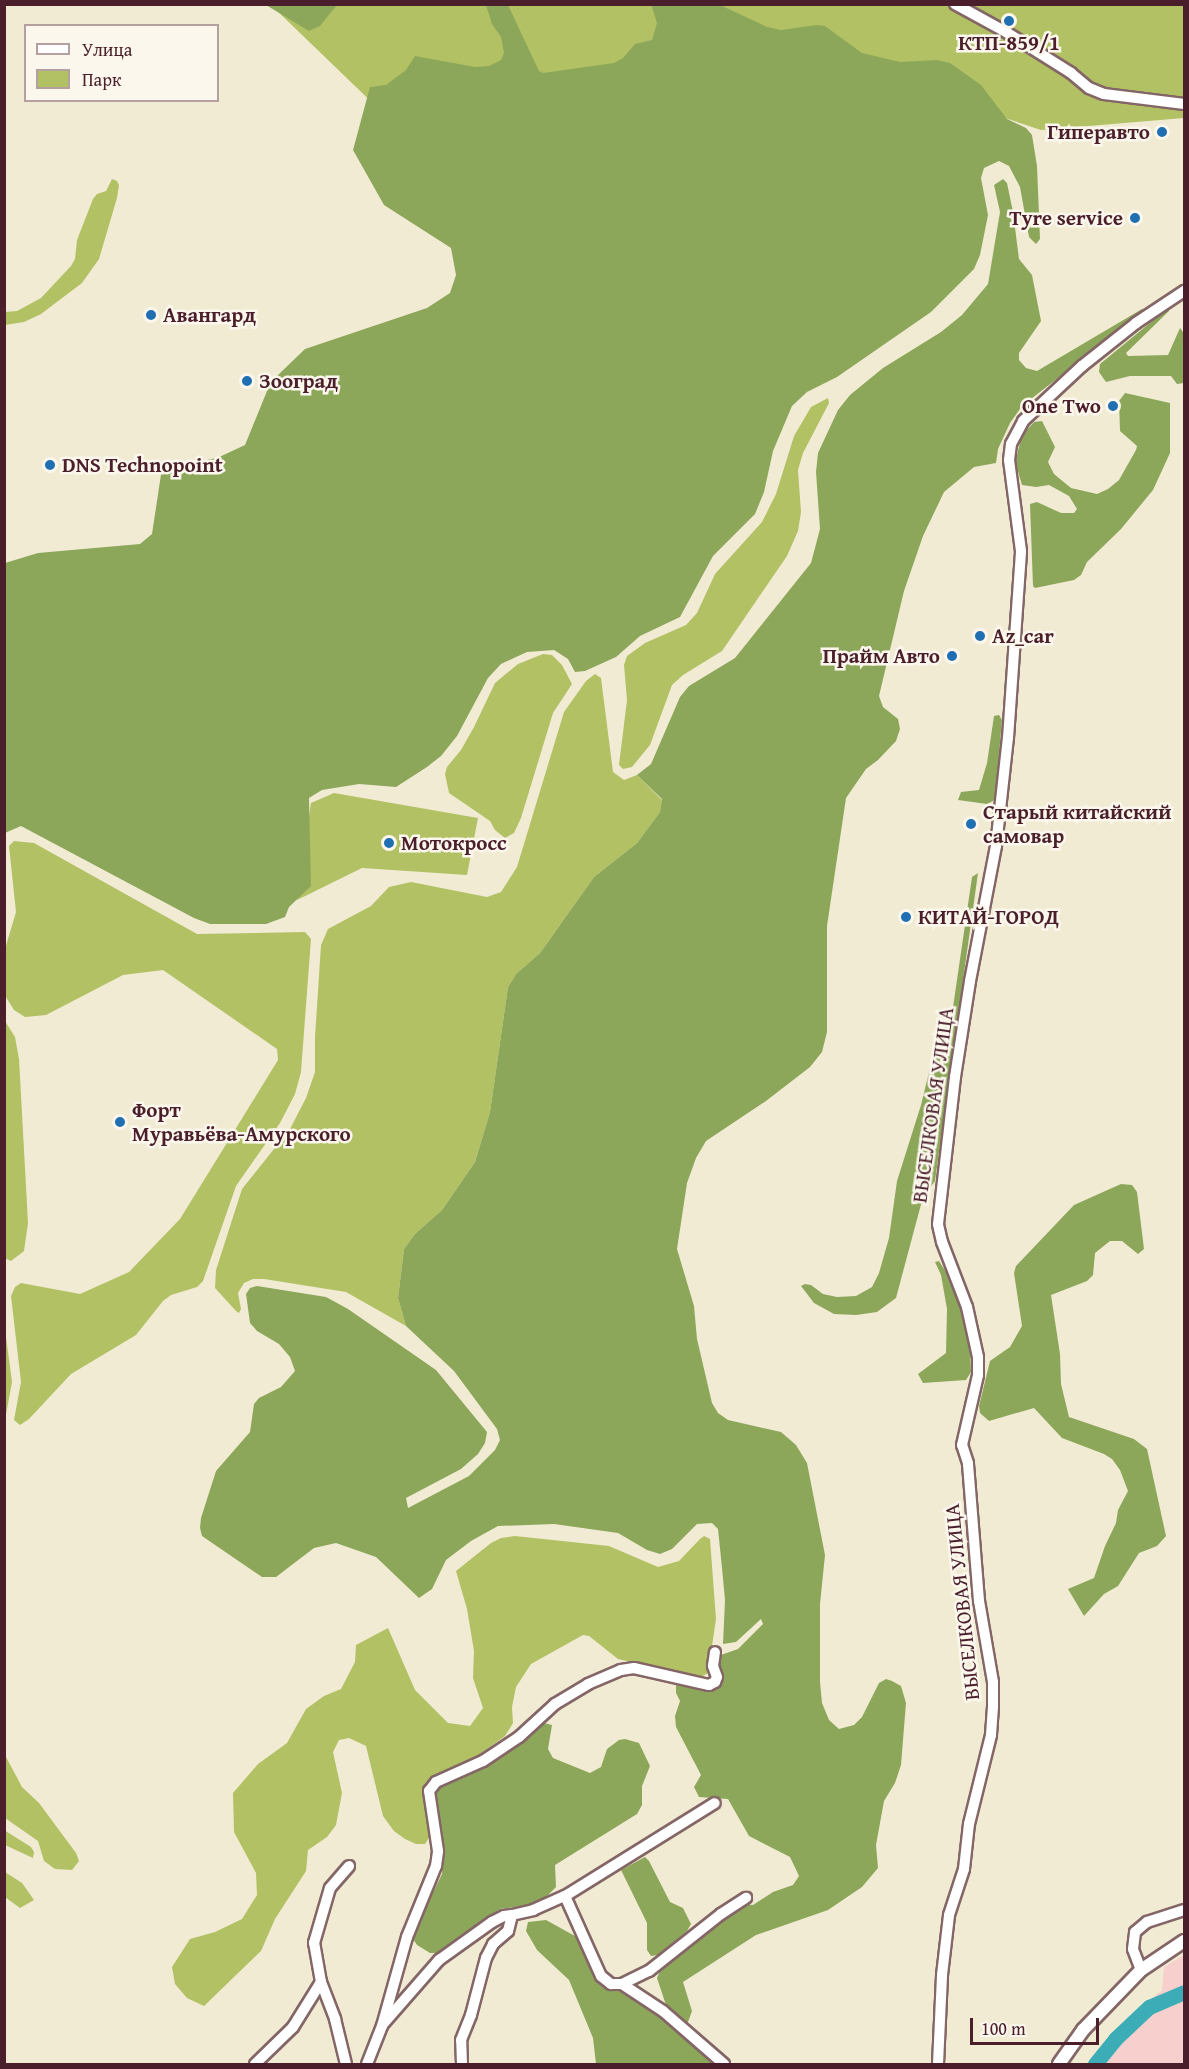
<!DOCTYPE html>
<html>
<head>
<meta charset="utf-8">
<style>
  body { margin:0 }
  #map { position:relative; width:1189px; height:2069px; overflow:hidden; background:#f1ebd4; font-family:"Gentium Book Plus",serif }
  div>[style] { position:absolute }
  .built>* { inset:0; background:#f7d0cd }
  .green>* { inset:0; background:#b2c164 }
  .forest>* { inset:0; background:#8da75a }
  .river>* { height:15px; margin:-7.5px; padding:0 7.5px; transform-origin:7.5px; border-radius:7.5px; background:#3cacb7 }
  .roads { filter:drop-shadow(2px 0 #846666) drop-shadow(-2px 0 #846666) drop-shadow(0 2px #846666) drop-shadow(0 -2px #846666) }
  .minor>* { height:10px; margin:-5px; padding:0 5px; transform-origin:5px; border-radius:5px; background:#fff }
  .major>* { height:12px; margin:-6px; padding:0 6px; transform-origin:6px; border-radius:6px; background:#fff }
  .dots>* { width:16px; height:16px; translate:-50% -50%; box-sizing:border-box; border:3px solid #fbf7ec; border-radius:50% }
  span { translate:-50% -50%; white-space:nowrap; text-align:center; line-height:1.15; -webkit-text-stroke:5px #fbf7ec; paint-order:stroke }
  .poi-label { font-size:21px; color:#4a1f2b; font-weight:700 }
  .right { translate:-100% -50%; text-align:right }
  .left { translate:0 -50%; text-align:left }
  .street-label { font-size:21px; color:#4a1f2b }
  .frame { position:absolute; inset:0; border:6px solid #4a1f2b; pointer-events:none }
  .legend { position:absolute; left:24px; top:24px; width:195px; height:78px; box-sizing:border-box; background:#fbf7ec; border:2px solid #b4a19f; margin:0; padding:8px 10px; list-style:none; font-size:18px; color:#4a1f2b }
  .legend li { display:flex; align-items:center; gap:12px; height:30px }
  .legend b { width:30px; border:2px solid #b4a19f }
  .scale { position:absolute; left:970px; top:2018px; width:129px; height:27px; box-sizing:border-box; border:3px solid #4a1f2b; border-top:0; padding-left:8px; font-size:18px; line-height:21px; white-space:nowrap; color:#4a1f2b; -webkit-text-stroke:4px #fbf7ec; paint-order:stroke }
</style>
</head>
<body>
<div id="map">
  <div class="built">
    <i style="clip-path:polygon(1184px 1955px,1184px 2064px,1102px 2064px,1131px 2028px,1127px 2020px,1162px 1990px,1164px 1967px)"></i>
  </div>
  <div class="green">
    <i style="clip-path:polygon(271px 5px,1184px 5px,1184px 118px,1041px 130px,981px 110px,384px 114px)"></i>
    <i style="clip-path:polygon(112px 179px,117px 181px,119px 185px,117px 198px,99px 259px,82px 283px,41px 314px,24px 322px,5px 325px,5px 312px,17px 311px,41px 298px,71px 266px,75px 259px,77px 240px,93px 199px,97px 194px,106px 191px)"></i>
    <i style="clip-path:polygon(828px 398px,829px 403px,803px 453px,798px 470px,801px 512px,798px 531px,787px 556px,722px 651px,683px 675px,672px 685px,650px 745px,632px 767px,623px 769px,619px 765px,627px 700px,624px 665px,627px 656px,645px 643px,686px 625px,697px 613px,715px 574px,762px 522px,776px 494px,794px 436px,811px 407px)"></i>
    <i style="clip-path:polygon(543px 654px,552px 655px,562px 665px,572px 684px,553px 713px,521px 818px,514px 833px,505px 838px,495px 830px,490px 821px,449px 793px,445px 774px,447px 767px,461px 750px,474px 727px,495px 683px,518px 664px)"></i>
    <i style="clip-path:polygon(595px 674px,601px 678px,613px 772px,624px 780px,637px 775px,662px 800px,660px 812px,637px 843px,594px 877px,540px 953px,516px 974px,508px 987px,490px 1112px,475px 1162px,442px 1210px,415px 1234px,404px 1249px,398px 1298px,406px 1326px,346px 1292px,264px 1279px,253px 1279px,244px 1283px,238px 1293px,241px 1309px,239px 1313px,236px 1311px,215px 1288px,216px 1270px,242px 1189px,290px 1129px,306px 1098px,315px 1072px,315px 1037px,321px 945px,328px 929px,371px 906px,389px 887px,411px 882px,487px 897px,501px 892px,517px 867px,564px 712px,586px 681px)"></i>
    <i style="clip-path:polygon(334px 793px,478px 818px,467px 875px,362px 868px,297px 900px,311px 803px)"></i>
    <i style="clip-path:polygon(14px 841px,34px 843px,197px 934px,305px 932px,311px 939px,301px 1072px,295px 1094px,280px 1123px,236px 1186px,203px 1281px,197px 1287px,171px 1295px,163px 1301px,136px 1335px,71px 1374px,29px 1419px,20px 1425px,14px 1420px,21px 1382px,11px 1296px,15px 1287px,21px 1283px,80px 1294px,129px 1272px,180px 1219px,278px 1060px,277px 1049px,163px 970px,123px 975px,46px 1015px,25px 1017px,14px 1010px,4px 994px,5px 949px,16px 912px,9px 846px)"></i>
    <i style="clip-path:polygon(5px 1021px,15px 1037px,19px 1059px,28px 1223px,24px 1251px,11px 1261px,4px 1258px)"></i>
    <i style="clip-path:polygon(5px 1329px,12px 1382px,5px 1420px,4px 1420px)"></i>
    <i style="clip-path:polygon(515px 1536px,609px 1546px,658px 1567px,679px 1561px,700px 1539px,704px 1536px,710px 1539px,716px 1619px,708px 1673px,701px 1677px,692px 1676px,618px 1659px,589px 1636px,583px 1635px,531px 1664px,516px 1687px,512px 1707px,513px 1723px,505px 1736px,476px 1757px,439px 1773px,430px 1781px,424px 1791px,431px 1835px,425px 1844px,416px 1844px,405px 1839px,394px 1831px,383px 1816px,366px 1746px,349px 1738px,339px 1740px,333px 1752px,342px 1793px,336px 1825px,327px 1837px,308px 1850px,306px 1871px,275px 1919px,261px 1951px,204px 2006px,187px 1998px,175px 1984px,172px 1967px,190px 1939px,215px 1932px,242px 1919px,257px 1895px,256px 1873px,234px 1832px,233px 1793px,258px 1764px,287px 1743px,306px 1709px,324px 1696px,341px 1689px,355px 1662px,356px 1645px,388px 1628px,415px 1690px,448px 1723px,470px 1726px,483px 1708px,473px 1678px,474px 1651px,467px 1609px,456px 1571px,491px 1543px,501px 1538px)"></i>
    <i style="clip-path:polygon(5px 1755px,22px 1787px,39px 1803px,76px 1853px,79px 1861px,72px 1870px,55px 1869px,44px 1861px,38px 1841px,5px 1818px)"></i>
    <i style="clip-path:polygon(4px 1830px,31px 1847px,34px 1852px,33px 1858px,5px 1845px)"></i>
    <i style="clip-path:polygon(5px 1872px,22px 1883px,34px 1900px,20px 1908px,5px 1897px)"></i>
  </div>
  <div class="forest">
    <i style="clip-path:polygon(266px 5px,337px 5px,320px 26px,309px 31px)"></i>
    <i style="clip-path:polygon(486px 5px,508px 5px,539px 71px,543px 73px,614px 63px,623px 58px,635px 44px,652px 40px,657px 23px,651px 4px,720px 5px,767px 27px,781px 30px,817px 25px,825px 26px,862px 53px,900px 62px,937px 60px,950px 63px,981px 85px,1007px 119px,1026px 128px,1032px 135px,1037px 166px,1040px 239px,1036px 244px,1029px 237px,1020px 187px,1009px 166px,999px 161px,984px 168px,981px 178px,988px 215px,980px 255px,974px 269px,931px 312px,837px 377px,807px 392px,792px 406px,773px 451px,764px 492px,755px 514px,713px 556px,680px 617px,640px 636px,616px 657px,585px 671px,575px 672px,568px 659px,554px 650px,527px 652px,501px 664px,488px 678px,457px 736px,441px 756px,427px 767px,396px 787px,359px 784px,322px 790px,309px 798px,311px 886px,289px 907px,285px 917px,266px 924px,210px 924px,194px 918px,21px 826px,5px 833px,5px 563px,38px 553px,140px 544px,152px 534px,162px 468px,217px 458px,245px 445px,267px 391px,278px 375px,305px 349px,427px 308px,450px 293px,456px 275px,451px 248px,384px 205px,353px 150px,370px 87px,386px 85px,406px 70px,415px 56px,475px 67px,489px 66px,501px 60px,504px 53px,501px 37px,492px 24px)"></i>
    <i style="clip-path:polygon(1003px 179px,1007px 183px,1013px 212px,1019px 259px,1032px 275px,1041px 321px,1019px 353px,1019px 360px,1026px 368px,1037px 371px,1142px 309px,1144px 311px,1022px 406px,1010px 423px,998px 449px,996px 463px,974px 467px,944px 492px,923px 536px,904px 591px,879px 696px,883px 707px,898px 719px,900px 729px,896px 741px,878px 760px,866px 769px,846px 798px,827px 926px,827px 1032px,822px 1052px,810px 1067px,766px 1101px,706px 1141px,696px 1158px,687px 1183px,677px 1249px,694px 1306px,697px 1339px,712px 1403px,718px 1413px,728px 1420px,781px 1432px,796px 1445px,807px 1463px,825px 1555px,820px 1604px,820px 1682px,822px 1703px,829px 1720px,839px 1729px,854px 1725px,862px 1717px,879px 1683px,886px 1679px,892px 1681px,901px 1686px,906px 1703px,901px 1765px,895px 1783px,884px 1801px,876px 1845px,878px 1868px,862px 1887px,828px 1910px,756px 1935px,683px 1982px,692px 2011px,688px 2022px,685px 2022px,666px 2005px,657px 1978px,661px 1969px,721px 1918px,745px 1904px,753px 1905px,773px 1892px,793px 1885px,799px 1876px,790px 1857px,749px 1836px,728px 1799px,699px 1797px,694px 1787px,701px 1775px,676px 1727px,675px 1716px,680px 1701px,676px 1693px,676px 1685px,708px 1688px,718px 1671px,718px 1656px,738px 1649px,763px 1624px,761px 1619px,736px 1642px,723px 1644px,725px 1600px,722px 1568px,718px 1529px,712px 1523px,697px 1524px,672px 1549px,660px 1554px,647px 1550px,618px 1533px,554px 1524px,498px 1526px,471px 1541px,446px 1560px,432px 1589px,419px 1598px,376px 1557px,336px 1543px,314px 1548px,276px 1577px,262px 1577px,202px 1536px,200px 1528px,201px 1518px,216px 1471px,250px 1432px,254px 1404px,259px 1398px,281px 1387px,295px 1371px,290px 1357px,279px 1344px,257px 1331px,250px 1323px,246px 1294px,250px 1288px,257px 1286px,326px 1297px,348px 1309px,436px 1370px,487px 1432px,485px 1443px,478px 1454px,461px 1469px,406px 1498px,408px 1508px,469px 1476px,495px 1450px,500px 1440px,497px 1429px,454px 1371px,406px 1326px,398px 1298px,404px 1249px,415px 1234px,442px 1210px,475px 1162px,490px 1112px,508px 987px,516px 974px,540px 953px,594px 877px,637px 843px,660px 812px,662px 799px,637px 775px,651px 764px,680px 697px,689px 686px,735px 658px,811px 563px,820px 529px,816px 472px,818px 453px,838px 410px,850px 395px,883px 368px,941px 332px,962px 315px,988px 284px,1000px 212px,994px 185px)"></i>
    <i style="clip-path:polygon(1168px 308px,1169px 311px,1126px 353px,1128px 356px,1168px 355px,1180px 328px,1184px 333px,1184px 383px,1177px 384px,1171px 376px,1130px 376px,1106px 382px,1099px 372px,1100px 364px)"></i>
    <i style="clip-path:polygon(1125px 393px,1170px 403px,1170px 453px,1153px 490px,1121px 529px,1087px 562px,1081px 575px,1074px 580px,1035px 588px,1033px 586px,1030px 504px,1037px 502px,1061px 513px,1074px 513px,1077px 509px,1069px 496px,1049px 485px,1036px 487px,1022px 485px,1015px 462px,1022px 435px,1034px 422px,1042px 421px,1055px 447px,1048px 462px,1054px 474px,1071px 488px,1097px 494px,1108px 489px,1119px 480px,1136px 450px,1137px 446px,1120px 431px,1119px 401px)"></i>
    <i style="clip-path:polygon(999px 715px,1002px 720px,995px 800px,987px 804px,958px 800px,961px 792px,979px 790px,987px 763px,994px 716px)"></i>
    <i style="clip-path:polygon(978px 873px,935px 1181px,923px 1197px,896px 1298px,877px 1312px,856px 1315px,834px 1314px,814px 1303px,801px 1286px,805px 1284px,811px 1285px,823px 1294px,837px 1297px,856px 1296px,872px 1287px,879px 1273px,889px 1238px,897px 1181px,921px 1105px,939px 1031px,951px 1021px,972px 877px)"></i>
    <i style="clip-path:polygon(1121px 1184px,1132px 1185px,1137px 1192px,1144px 1249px,1138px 1254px,1122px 1241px,1110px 1241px,1095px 1253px,1093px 1275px,1087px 1281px,1051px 1295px,1060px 1354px,1061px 1384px,1069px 1417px,1134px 1439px,1147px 1449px,1166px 1536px,1157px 1546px,1139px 1553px,1118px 1586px,1104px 1594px,1084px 1616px,1068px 1589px,1094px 1578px,1105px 1546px,1116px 1523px,1118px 1510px,1128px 1491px,1120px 1470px,1112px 1459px,1104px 1454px,1062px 1438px,1034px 1408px,989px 1421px,980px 1413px,979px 1406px,990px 1361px,1010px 1347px,1022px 1326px,1014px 1273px,1016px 1266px,1074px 1205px)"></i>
    <i style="clip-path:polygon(939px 1261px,951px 1280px,962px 1304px,970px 1340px,971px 1372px,966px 1380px,923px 1383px,918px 1374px,946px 1353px,947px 1309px,941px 1275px,935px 1262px)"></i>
    <i style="clip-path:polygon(540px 1722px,552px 1725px,548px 1749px,553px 1758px,590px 1773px,601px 1767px,607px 1749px,619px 1740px,625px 1739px,639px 1743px,650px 1766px,642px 1786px,642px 1805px,637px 1814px,555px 1865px,556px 1887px,544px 1899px,530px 1905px,500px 1909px,441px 1953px,430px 1953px,417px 1945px,413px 1939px,417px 1925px,442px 1874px,444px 1852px,434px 1791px,438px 1785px)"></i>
    <i style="clip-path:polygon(645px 1857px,649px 1861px,670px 1902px,683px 1908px,691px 1924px,687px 1931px,658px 1955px,651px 1956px,647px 1950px,647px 1923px,621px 1870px)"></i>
    <i style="clip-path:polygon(546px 1920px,575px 1936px,598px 1978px,657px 2014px,718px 2064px,596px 2064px,593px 2038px,569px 1980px,537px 1950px,526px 1931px,528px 1922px)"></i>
  </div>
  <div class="river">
    <i style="left:1095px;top:2064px;width:32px;rotate:-51deg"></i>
    <i style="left:1115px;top:2039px;width:47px;rotate:-43.3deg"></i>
    <i style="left:1149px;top:2007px;width:38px;rotate:-23deg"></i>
  </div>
  <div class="roads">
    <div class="minor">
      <i style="left:955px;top:4px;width:58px;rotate:28.8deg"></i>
      <i style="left:1006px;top:32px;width:77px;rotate:32.2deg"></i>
      <i style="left:1071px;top:73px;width:23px;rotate:40deg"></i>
      <i style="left:1089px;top:88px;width:16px;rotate:22deg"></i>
      <i style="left:1104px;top:94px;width:81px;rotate:7.1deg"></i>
      <i style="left:565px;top:1896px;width:88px;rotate:65.8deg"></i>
      <i style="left:601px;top:1976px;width:13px;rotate:39deg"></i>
      <i style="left:611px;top:1984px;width:11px"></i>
      <i style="left:622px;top:1984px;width:49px;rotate:33.4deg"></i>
      <i style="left:663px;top:2011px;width:81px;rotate:41deg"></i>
      <i style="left:1141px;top:1970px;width:22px;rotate:-111deg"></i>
      <i style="left:1133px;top:1949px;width:17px;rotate:-83deg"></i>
      <i style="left:1135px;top:1932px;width:16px;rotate:-40deg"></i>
      <i style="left:1147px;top:1922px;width:39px;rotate:-18deg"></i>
      <i style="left:321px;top:1982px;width:40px;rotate:69deg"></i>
      <i style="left:335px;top:2019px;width:46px;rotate:76.3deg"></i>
      <i style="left:622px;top:1984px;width:30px;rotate:-26deg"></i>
      <i style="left:649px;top:1971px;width:92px;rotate:-38.4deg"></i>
      <i style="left:721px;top:1914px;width:30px;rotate:-33deg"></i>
      <i style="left:384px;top:2023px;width:84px;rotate:-48.9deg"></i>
      <i style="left:439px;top:1960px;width:65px;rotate:-35.6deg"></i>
      <i style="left:492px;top:1922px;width:13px;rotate:-27deg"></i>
      <i style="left:504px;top:1916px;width:8px;rotate:-7deg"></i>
      <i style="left:255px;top:2064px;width:53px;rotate:-44.2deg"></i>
      <i style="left:293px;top:2027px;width:53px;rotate:-58.1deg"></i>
      <i style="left:321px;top:1982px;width:40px;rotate:-100deg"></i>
      <i style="left:314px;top:1943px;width:57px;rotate:-73.8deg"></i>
      <i style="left:330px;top:1888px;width:29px;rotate:-49deg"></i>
      <i style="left:367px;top:2064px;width:41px;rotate:-68.5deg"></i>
      <i style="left:382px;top:2026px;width:92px;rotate:-74.3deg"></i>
      <i style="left:407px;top:1937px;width:77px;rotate:-67.8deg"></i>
      <i style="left:436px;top:1866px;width:15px;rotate:-82deg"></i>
      <i style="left:438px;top:1851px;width:61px;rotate:-98.5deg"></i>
      <i style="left:429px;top:1791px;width:11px;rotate:-52deg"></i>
      <i style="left:436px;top:1782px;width:51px;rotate:-24.1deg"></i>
      <i style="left:483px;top:1761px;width:43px;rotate:-33.7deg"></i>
      <i style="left:519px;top:1737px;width:49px;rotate:-42.5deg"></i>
      <i style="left:555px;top:1704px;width:39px;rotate:-31deg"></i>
      <i style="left:588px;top:1684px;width:36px;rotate:-23deg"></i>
      <i style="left:621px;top:1670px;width:13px;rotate:-9deg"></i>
      <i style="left:634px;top:1668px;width:77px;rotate:12.8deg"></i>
      <i style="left:709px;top:1685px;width:7px;rotate:-27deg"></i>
      <i style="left:715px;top:1682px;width:5px;rotate:-68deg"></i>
      <i style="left:717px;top:1677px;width:12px;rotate:-110deg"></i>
      <i style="left:713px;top:1666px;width:14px;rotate:-82deg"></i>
      <i style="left:462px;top:2064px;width:24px;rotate:-92deg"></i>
      <i style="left:461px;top:2040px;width:27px;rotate:-68deg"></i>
      <i style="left:471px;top:2015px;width:59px;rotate:-75.3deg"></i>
      <i style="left:486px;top:1958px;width:16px;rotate:-63deg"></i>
      <i style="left:493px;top:1944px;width:20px;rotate:-41deg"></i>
      <i style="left:508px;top:1931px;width:16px;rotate:-76deg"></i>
      <i style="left:512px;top:1915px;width:22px;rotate:-13deg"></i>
      <i style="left:533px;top:1910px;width:35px;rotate:-24deg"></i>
      <i style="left:565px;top:1896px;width:176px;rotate:-31.8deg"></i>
      <i style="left:938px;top:2064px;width:89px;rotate:-87.4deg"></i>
      <i style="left:942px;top:1975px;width:60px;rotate:-83.3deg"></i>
      <i style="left:949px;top:1915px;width:48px;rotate:-71.9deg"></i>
      <i style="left:964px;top:1869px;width:45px;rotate:-83.7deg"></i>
      <i style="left:969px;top:1824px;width:92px;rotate:-76.1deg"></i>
      <i style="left:991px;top:1735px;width:28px;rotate:-86deg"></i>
      <i style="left:993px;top:1707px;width:25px;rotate:-90deg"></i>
      <i style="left:993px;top:1682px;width:82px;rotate:-99.8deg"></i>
      <i style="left:979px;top:1601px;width:138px;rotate:-94.6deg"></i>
      <i style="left:968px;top:1463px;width:19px;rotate:-108deg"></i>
      <i style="left:962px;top:1445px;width:72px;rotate:-77.1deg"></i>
      <i style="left:978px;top:1375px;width:18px;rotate:-90deg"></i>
      <i style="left:978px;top:1357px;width:51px;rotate:-102.4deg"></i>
      <i style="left:967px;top:1307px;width:70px;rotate:-111deg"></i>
      <i style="left:942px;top:1242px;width:18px;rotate:-103deg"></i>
      <i style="left:938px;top:1224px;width:148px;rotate:-83.4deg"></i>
      <i style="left:955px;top:1077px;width:97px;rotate:-81.1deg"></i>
      <i style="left:970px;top:981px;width:137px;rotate:-79.1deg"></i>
      <i style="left:996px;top:846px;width:109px;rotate:-83.7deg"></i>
      <i style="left:1008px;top:738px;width:187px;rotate:-86deg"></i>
      <i style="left:1021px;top:551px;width:92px;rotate:-97.5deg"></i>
      <i style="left:1009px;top:460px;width:16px;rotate:-83deg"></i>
      <i style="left:1011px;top:444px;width:26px;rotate:-62deg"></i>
      <i style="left:1023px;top:421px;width:81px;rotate:-43deg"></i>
      <i style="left:1082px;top:366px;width:69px;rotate:-38.5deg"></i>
      <i style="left:1136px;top:323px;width:58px;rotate:-33.7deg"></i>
    </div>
    <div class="major">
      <i style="left:1059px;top:2064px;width:42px;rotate:-54.8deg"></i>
      <i style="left:1083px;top:2030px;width:83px;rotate:-46deg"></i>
      <i style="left:1141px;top:1970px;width:52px;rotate:-34deg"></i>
    </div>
  </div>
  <div class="dots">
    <i style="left:1009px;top:21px;background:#1f6fb2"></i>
    <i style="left:1162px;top:132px;background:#1f6fb2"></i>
    <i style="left:1135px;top:218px;background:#1f6fb2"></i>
    <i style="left:151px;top:315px;background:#1f6fb2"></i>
    <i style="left:247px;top:381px;background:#1f6fb2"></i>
    <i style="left:1113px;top:406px;background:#1f6fb2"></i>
    <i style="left:50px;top:465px;background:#1f6fb2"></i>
    <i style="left:980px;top:636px;background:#1f6fb2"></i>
    <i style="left:952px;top:656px;background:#1f6fb2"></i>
    <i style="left:971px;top:824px;background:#1f6fb2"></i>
    <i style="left:389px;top:843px;background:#1f6fb2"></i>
    <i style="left:906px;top:917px;background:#1f6fb2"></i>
    <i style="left:120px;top:1122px;background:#1f6fb2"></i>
  </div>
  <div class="poi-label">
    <span style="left:1009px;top:43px">КТП-859/1</span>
    <span class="right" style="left:1150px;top:132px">Гиперавто</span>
    <span class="right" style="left:1123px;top:218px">Tyre service</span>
    <span class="left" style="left:163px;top:315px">Авангард</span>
    <span class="left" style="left:259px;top:381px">Зооград</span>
    <span class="right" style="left:1101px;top:406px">One Two</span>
    <span class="left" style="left:62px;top:465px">DNS Technopoint</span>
    <span class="left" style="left:992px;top:636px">Az_car</span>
    <span class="right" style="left:940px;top:656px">Прайм Авто</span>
    <span class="left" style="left:983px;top:824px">Старый китайский<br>самовар</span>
    <span class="left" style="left:401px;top:843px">Мотокросс</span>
    <span class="left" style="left:918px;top:917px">КИТАЙ-ГОРОД</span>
    <span class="left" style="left:132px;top:1122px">Форт<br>Муравьёва-Амурского</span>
  </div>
  <div class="street-label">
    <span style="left:933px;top:1105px;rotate:-82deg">ВЫСЕЛКОВАЯ УЛИЦА</span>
    <span style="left:962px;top:1602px;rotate:-96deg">ВЫСЕЛКОВАЯ УЛИЦА</span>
  </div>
  <div class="frame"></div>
  <ul class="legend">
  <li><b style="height:8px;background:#fff"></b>Улица</li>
  <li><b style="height:16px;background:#b2c164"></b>Парк</li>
  </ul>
  <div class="scale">100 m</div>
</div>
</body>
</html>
